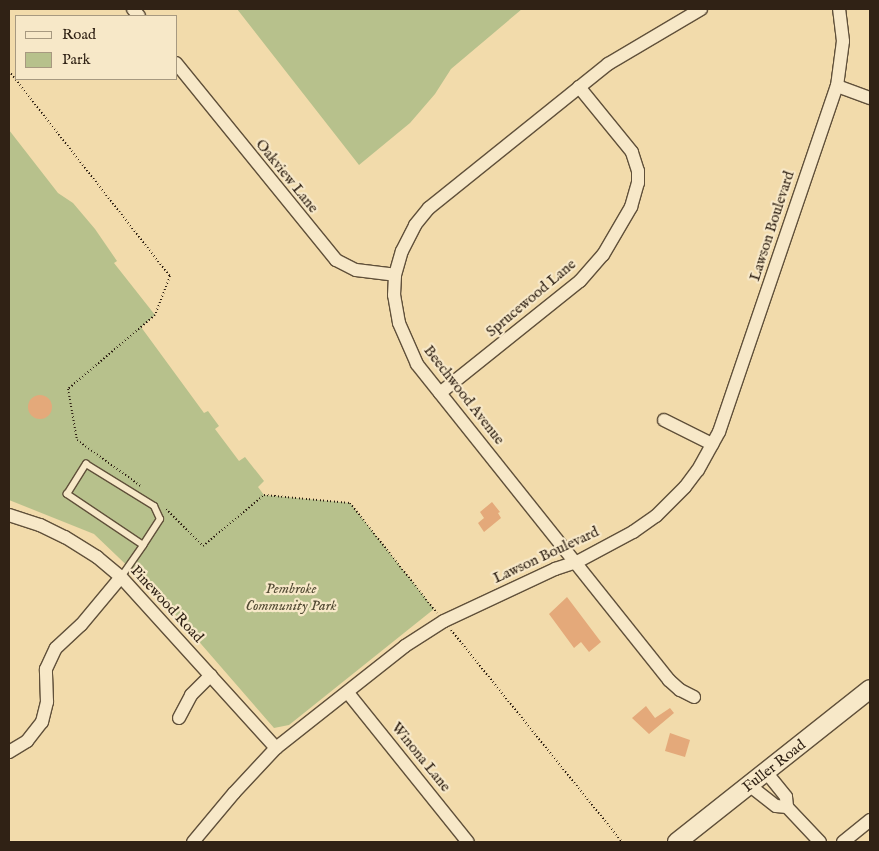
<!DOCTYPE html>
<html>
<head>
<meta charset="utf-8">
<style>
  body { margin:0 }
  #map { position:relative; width:879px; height:851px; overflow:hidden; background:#f2dbab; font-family:"IM FELL English",serif }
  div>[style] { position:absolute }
  .green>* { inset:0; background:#b7c18c }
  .building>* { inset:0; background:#e4a97a }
  .round { border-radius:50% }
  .path>* { height:2px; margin-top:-1px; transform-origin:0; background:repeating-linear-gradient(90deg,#302215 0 1px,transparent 0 3.5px) }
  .roads { filter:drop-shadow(1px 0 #60503a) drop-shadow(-1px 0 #60503a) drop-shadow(0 1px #60503a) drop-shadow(0 -1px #60503a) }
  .lane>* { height:6px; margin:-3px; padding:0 3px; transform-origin:3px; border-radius:3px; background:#f7e8c8 }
  .street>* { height:12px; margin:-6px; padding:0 6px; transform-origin:6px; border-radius:6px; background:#f7e8c8 }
  .secondary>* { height:18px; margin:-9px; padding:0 9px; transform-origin:9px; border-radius:9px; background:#f7e8c8 }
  span { translate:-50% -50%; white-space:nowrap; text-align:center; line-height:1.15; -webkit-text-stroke:4.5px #f7e8c8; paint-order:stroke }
  .street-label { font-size:15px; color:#302215 }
  .park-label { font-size:15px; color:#524a33; font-style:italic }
  .frame { position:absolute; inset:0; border:10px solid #302215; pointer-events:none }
  .legend { position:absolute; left:15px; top:15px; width:162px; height:65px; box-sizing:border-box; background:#f7e8c8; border:1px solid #a79980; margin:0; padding:6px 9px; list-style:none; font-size:15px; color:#302215 }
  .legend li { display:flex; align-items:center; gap:10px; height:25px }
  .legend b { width:25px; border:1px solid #a79980 }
</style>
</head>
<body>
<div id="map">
  <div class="green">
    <i style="clip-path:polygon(237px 9px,522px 9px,451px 69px,435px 94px,410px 123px,359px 165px)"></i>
    <i style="clip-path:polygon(9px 130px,58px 193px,73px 203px,95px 229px,117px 261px,114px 263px,155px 315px,141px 327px,204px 413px,208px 411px,219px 426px,215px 429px,239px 461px,245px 457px,264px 481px,258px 487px,264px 495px,350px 503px,434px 609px,289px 725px,274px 728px,162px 599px,94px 534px,9px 500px)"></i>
  </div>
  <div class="building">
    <i class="round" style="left:28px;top:395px;width:24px;height:24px"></i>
    <i style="clip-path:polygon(492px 502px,500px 512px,498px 513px,501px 518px,484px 532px,478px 523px,484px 518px,480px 512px)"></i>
    <i style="clip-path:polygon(567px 597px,601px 642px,589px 652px,581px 642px,574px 648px,549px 614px)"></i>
    <i style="clip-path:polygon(646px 706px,655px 718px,670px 708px,674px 713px,649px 734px,632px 718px)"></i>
    <i style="clip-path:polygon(670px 733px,690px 740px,685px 757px,665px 751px)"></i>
  </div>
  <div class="path">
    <i style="left:9px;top:71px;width:261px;rotate:51.9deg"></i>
    <i style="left:170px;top:276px;width:42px;rotate:111deg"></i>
    <i style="left:155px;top:315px;width:114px;rotate:139.6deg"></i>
    <i style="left:68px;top:389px;width:52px;rotate:80deg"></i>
    <i style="left:77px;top:440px;width:80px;rotate:35.9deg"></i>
    <i style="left:166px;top:509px;width:52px;rotate:45deg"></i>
    <i style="left:203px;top:546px;width:80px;rotate:-39.9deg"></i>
    <i style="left:264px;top:495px;width:86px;rotate:5.3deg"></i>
    <i style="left:350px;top:503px;width:140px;rotate:51.7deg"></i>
    <i style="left:451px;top:630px;width:272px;rotate:51.1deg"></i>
  </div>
  <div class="roads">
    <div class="lane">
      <i style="left:121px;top:577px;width:39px;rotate:-55deg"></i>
      <i style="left:143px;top:545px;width:92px;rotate:-146.1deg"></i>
      <i style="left:67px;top:494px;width:36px;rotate:-58deg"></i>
      <i style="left:86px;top:464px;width:80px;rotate:31.7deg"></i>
      <i style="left:154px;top:506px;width:14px;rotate:65deg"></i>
      <i style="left:160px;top:519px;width:31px;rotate:123deg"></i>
    </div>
    <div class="street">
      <i style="left:133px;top:9px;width:9px;rotate:49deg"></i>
      <i style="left:176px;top:63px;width:254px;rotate:50.9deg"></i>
      <i style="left:336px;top:260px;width:22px;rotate:27deg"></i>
      <i style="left:356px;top:270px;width:39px;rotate:7deg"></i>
      <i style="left:837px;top:86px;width:35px;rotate:20deg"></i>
      <i style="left:440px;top:393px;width:179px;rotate:-38.7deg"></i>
      <i style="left:580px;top:281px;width:35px;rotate:-49deg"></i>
      <i style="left:603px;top:255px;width:56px;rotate:-59.7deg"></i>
      <i style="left:631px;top:207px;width:25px;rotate:-74deg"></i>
      <i style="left:638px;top:183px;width:12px;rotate:-90deg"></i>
      <i style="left:638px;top:171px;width:20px;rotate:-108deg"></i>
      <i style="left:632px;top:152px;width:84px;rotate:-129.2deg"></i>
      <i style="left:664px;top:420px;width:54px;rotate:26.6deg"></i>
      <i style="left:9px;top:515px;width:33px;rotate:18deg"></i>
      <i style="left:40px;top:525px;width:28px;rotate:26deg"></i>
      <i style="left:65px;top:537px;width:38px;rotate:32deg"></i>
      <i style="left:97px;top:557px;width:31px;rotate:40deg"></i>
      <i style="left:121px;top:577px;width:231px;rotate:47.8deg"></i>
      <i style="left:348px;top:693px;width:191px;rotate:51.2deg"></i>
      <i style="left:694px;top:697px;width:16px;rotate:-153deg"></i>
      <i style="left:680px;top:690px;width:15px;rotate:-138deg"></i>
      <i style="left:669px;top:680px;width:404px;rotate:-128.6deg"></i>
      <i style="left:417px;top:364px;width:45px;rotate:-113.7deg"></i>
      <i style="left:399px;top:323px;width:28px;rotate:-100deg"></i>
      <i style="left:394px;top:295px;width:20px;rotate:-87deg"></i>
      <i style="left:395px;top:275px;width:25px;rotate:-74deg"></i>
      <i style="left:402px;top:251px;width:29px;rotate:-63deg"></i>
      <i style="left:415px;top:225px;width:22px;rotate:-51deg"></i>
      <i style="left:429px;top:208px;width:230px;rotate:-38.8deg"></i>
      <i style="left:608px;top:64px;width:108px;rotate:-30.6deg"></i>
      <i style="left:179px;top:718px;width:26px;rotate:-62deg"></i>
      <i style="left:191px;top:695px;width:28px;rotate:-45deg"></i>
      <i style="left:9px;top:752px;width:21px;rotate:-31deg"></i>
      <i style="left:27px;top:741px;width:24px;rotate:-52deg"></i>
      <i style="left:42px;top:722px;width:21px;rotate:-76deg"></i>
      <i style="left:47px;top:702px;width:33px;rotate:-92deg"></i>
      <i style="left:46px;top:669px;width:23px;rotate:-65deg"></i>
      <i style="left:56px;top:648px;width:34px;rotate:-43deg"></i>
      <i style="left:81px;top:625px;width:62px;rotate:-50.2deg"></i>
      <i style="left:766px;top:772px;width:32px;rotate:51deg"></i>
      <i style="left:786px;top:797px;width:10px;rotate:84deg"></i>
      <i style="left:749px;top:785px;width:34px;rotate:38deg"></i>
      <i style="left:776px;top:806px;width:11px;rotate:5deg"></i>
      <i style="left:787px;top:807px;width:48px;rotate:46.7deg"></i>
      <i style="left:193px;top:842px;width:64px;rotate:-50.1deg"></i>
      <i style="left:234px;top:793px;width:62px;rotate:-47deg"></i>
      <i style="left:276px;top:748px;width:164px;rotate:-38.3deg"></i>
      <i style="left:405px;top:646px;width:46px;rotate:-32.7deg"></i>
      <i style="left:444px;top:621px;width:123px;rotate:-25.1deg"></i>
      <i style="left:555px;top:569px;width:23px;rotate:-18deg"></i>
      <i style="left:577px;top:562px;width:64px;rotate:-28.2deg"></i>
      <i style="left:633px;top:532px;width:28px;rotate:-35deg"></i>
      <i style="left:656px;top:516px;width:41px;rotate:-45deg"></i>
      <i style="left:685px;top:487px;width:21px;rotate:-53deg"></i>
      <i style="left:698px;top:470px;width:43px;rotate:-61.1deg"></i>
      <i style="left:719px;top:432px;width:366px;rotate:-71.2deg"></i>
      <i style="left:837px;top:86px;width:45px;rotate:-82.4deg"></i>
      <i style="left:843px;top:41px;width:32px;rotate:-97deg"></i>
      <i style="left:843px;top:842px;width:35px;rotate:-39deg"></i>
    </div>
    <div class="secondary">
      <i style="left:677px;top:842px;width:246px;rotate:-38.4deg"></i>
    </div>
  </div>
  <div class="street-label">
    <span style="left:287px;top:176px;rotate:51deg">Oakview Lane</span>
    <span style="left:772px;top:226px;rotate:-72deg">Lawson Boulevard</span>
    <span style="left:531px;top:298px;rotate:-40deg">Sprucewood Lane</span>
    <span style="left:464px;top:395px;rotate:52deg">Beechwood Avenue</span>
    <span style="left:546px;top:555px;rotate:-25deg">Lawson Boulevard</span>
    <span style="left:167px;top:604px;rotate:47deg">Pinewood Road</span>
    <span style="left:421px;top:757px;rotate:51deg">Winona Lane</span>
    <span style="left:774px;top:766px;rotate:-38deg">Fuller Road</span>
  </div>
  <div class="park-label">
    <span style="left:291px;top:597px">Pembroke<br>Community Park</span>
  </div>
  <div class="frame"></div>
  <ul class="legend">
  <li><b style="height:6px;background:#f7e8c8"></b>Road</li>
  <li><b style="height:14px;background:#b7c18c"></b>Park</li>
  </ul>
</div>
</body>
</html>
